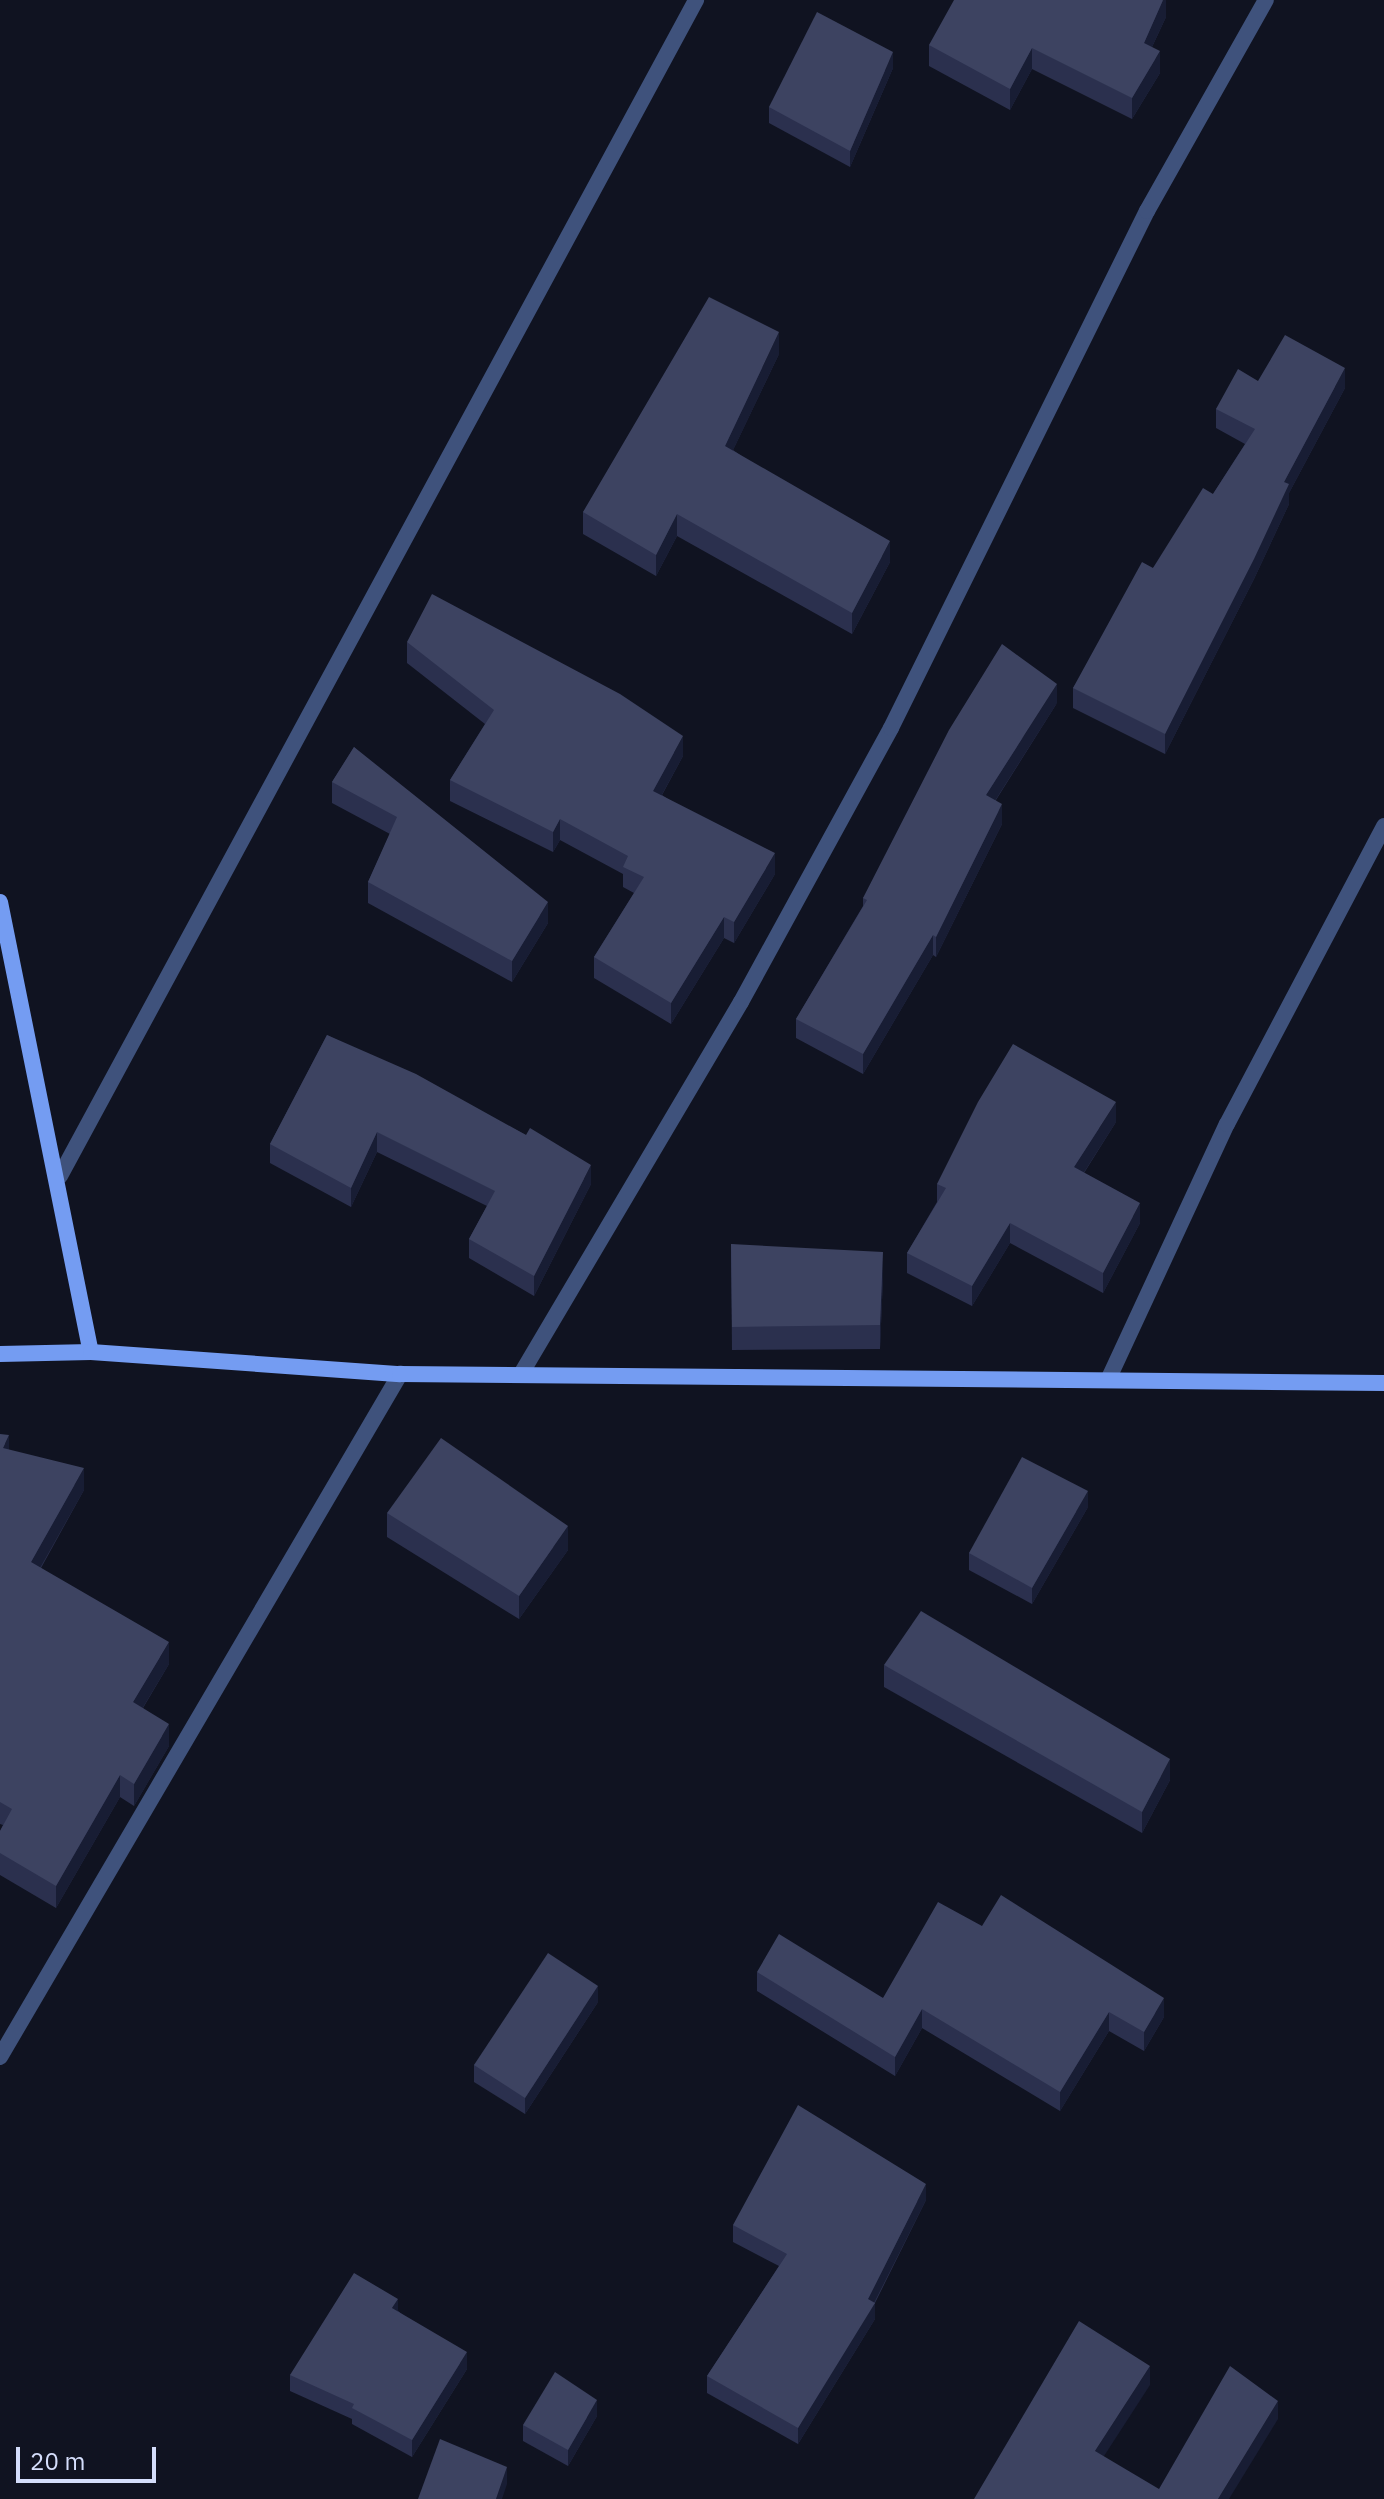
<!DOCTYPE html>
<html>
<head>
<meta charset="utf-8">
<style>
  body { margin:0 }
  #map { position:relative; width:1384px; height:2499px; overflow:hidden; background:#101321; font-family:"IBM Plex Sans",sans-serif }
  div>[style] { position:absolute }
  .street>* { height:16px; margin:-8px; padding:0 8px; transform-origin:8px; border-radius:8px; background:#3f527c }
  .secondary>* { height:16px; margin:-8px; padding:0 8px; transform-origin:8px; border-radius:8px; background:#749cf2 }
  .wall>* { inset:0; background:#2b304e }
  .shaded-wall>* { inset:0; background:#181d34 }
  .building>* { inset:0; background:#3d4361 }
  span { translate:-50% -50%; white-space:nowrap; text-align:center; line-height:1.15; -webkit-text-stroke:6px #101321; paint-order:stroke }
  .scale { position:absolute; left:16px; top:2447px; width:140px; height:36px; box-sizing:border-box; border:4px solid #d4ddfb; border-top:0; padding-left:10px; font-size:24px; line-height:28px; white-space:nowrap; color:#d4ddfb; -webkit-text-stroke:6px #101321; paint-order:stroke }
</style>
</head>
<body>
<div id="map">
  <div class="street">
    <i style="left:60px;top:1176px;width:1337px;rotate:-61.59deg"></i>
    <i style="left:521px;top:1374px;width:432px;rotate:-59.4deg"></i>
    <i style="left:741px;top:1002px;width:312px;rotate:-61.3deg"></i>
    <i style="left:891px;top:728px;width:577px;rotate:-63.66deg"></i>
    <i style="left:1147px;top:211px;width:242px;rotate:-60.6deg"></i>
    <i style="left:1108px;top:1380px;width:282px;rotate:-65.1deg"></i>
    <i style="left:1227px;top:1124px;width:337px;rotate:-62.2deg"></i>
    <i style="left:0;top:2057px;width:792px;rotate:-59.64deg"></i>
  </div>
  <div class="secondary">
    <i style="left:0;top:902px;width:459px;rotate:78.6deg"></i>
    <i style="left:0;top:1354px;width:91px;rotate:-1.3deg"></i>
    <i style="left:91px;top:1352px;width:310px;rotate:4.1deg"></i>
    <i style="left:400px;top:1374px;width:984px;rotate:0.52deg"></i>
  </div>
  <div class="wall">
    <i style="clip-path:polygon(1166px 0,1166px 17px,1152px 47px,1160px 73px,1132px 119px,1032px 69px,1010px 110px,929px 66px,929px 45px)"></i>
    <i style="clip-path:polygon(893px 68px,850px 167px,769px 123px,769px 107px)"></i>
    <i style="clip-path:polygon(779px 354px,733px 450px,890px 562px,852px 634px,677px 536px,656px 576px,583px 534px,583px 512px)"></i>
    <i style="clip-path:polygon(1258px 381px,1345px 388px,1289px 493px,1289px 504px,1254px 579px,1165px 754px,1073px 708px,1073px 688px,1153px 568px,1213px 494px,1245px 444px,1216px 428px,1216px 409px)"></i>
    <i style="clip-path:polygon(407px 642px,683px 756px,662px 795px,775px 874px,734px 943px,724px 938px,671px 1024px,594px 978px,594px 957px,634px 893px,623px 887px,623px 874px,560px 840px,553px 852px,450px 801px,450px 780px,485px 724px,407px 663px)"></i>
    <i style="clip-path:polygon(1057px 703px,996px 800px,1002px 824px,936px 957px,933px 955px,863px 1074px,796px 1038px,796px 1019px,863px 906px,863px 898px)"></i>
    <i style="clip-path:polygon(354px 747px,548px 923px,512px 982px,368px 903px,368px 882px,390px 834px,332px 803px,332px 782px)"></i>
    <i style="clip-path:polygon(327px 1035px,526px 1135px,591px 1184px,534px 1296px,469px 1258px,469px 1239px,487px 1206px,377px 1152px,351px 1207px,270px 1163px,270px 1144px)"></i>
    <i style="clip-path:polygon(1116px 1122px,1084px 1173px,1140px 1223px,1103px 1293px,1010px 1243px,972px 1306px,907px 1273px,907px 1253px,937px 1202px,937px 1184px)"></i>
    <i style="clip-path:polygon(731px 1244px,883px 1276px,880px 1349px,732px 1350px)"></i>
    <i style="clip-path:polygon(0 1434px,9px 1450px,84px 1490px,41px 1568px,169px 1664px,143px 1708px,169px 1746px,134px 1806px,120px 1797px,56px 1908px,0 1875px,0 1831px,3px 1825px,0 1824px)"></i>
    <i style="clip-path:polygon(1088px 1507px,1032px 1604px,969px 1570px,969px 1553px)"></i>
    <i style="clip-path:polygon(387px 1513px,568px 1550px,519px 1619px,387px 1537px)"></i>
    <i style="clip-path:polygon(884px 1665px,1170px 1780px,1142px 1833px,884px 1687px)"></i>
    <i style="clip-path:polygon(982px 1926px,1164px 2017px,1144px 2051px,1109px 2031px,1060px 2111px,922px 2028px,895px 2076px,757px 1991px,757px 1972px,883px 1998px)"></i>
    <i style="clip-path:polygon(598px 2002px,525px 2114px,474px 2082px,474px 2065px)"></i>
    <i style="clip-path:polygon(926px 2200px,875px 2303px,875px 2319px,798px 2444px,707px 2393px,707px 2376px,779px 2266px,733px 2242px,733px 2225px)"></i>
    <i style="clip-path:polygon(398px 2311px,467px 2369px,412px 2457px,352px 2424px,352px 2419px,290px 2391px,290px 2375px)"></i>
    <i style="clip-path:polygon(597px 2416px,568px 2466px,523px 2441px,523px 2425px)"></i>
  </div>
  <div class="shaded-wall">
    <i style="clip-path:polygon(1163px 0,1166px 0,1166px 17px,1144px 64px,1144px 43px)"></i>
    <i style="clip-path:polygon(1032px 48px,1032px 69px,1010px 110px,1010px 89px)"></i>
    <i style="clip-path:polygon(1160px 51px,1160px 73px,1132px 119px,1132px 98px)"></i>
    <i style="clip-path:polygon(893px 52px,893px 68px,850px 167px,850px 151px)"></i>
    <i style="clip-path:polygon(779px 332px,779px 354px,725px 467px,725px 446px)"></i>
    <i style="clip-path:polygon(1345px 368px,1345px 388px,1289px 493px,1289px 504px,1254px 579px,1165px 754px,1165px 734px,1284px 482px)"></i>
    <i style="clip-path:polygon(677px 514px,677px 536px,656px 576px,656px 555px)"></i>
    <i style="clip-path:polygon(890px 541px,890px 562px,852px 634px,852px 613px)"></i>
    <i style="clip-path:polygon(1057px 684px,1057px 703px,986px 815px,986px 795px)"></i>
    <i style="clip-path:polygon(683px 736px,683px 756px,653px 811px,653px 791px)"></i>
    <i style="clip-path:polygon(1002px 804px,1002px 824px,936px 957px,936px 937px)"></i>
    <i style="clip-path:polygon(560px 819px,560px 840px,553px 852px,553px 832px)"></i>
    <i style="clip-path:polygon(775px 853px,775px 874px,734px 943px,734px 922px)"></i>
    <i style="clip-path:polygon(548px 902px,548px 923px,512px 982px,512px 961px)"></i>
    <i style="clip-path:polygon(724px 917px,724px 938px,671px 1024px,671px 1003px)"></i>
    <i style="clip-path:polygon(933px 935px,933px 955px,863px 1074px,863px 1054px)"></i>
    <i style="clip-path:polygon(1116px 1102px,1116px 1122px,1074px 1188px,1074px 1167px)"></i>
    <i style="clip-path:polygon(377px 1132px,377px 1152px,351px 1207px,351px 1188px)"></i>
    <i style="clip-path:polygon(591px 1165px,591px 1184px,534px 1296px,534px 1276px)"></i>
    <i style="clip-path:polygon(1140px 1203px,1140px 1223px,1103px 1293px,1103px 1273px)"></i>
    <i style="clip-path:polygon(1010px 1223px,1010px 1243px,972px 1306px,972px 1286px)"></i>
    <i style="clip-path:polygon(883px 1252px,883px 1276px,880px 1349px,880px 1325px)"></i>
    <i style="clip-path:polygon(9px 1435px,9px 1457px,3px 1448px)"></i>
    <i style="clip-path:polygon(84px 1468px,84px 1490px,31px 1584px,31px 1562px)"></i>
    <i style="clip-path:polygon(1088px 1491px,1088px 1507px,1032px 1604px,1032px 1588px)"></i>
    <i style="clip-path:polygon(568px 1526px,568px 1550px,519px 1619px,519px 1596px)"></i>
    <i style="clip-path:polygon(169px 1642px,169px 1664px,133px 1724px,133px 1702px)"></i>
    <i style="clip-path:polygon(169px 1724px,169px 1746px,134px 1806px,134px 1784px)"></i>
    <i style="clip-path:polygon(1170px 1759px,1170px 1780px,1142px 1833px,1142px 1812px)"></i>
    <i style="clip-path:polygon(120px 1775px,120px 1797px,56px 1908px,56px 1886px)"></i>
    <i style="clip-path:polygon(598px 1986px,598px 2002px,525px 2114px,525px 2098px)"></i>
    <i style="clip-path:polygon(1164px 1998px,1164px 2017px,1144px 2051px,1144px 2032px)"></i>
    <i style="clip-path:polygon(922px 2009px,922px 2028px,895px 2076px,895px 2057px)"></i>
    <i style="clip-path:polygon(1109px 2012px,1109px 2031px,1060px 2111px,1060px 2092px)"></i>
    <i style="clip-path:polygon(926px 2184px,926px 2200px,873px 2305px,875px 2303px,875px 2319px,798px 2444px,798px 2428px,868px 2299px)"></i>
    <i style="clip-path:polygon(398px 2299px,398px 2316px,392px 2308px)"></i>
    <i style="clip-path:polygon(467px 2352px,467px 2369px,412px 2457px,412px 2440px)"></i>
    <i style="clip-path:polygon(1150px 2366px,1150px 2385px,1095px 2470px,1095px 2451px)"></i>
    <i style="clip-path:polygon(597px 2400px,597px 2416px,568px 2466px,568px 2450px)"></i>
    <i style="clip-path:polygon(1278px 2401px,1278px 2419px,1229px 2499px,1218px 2499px)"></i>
    <i style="clip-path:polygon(507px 2467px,507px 2484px,502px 2499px,496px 2499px)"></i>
  </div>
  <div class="building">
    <i style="clip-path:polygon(954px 0,1163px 0,1144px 43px,1160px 51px,1132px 98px,1032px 48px,1010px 89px,929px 45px)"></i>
    <i style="clip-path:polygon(817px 12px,893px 52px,850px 151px,769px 107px)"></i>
    <i style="clip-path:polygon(709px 297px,779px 332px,725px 446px,890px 541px,852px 613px,677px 514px,656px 555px,583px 512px)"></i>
    <i style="clip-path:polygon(1285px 335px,1345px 368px,1284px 482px,1289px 484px,1254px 559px,1165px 734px,1073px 688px,1142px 562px,1153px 568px,1203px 488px,1213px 494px,1255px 429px,1216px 409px,1238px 369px,1258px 381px)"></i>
    <i style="clip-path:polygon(432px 594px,620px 694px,683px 736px,653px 791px,775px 853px,734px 922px,724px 917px,671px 1003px,594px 957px,644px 877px,623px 867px,628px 856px,560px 819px,553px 832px,450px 780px,494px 710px,407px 642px)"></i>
    <i style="clip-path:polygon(1002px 644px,1057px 684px,986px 795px,1002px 804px,936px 937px,933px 935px,863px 1054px,796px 1019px,867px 900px,863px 898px,949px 730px)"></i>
    <i style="clip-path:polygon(354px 747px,548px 902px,512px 961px,368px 882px,397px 817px,332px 782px)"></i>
    <i style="clip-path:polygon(327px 1035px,416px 1074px,526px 1135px,530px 1128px,591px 1165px,534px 1276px,469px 1239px,495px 1191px,377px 1132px,351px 1188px,270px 1144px)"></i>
    <i style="clip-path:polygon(1013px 1044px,1116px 1102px,1074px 1167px,1140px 1203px,1103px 1273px,1010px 1223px,972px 1286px,907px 1253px,946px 1188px,937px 1184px,978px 1102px)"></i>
    <i style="clip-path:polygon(731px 1244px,883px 1252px,880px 1325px,732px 1327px)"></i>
    <i style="clip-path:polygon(0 1434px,9px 1435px,3px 1448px,84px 1468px,31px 1562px,169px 1642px,133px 1702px,169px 1724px,134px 1784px,120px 1775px,56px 1886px,0 1853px,0 1831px,12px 1809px,0 1802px)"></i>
    <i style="clip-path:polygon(441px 1438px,568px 1526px,519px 1596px,387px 1513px)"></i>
    <i style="clip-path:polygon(1022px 1457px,1088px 1491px,1032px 1588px,969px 1553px)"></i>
    <i style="clip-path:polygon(921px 1611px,1170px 1759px,1142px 1812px,884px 1665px)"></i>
    <i style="clip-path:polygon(1001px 1895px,1164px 1998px,1144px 2032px,1109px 2012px,1060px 2092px,922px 2009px,895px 2057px,757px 1972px,779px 1934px,883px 1998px,938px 1902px,982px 1926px)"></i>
    <i style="clip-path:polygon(548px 1953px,598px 1986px,525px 2098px,474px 2065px)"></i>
    <i style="clip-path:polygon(798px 2105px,926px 2184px,868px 2299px,875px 2303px,798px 2428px,707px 2376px,787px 2254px,733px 2225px)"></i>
    <i style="clip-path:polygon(354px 2273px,398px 2299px,392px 2308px,467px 2352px,412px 2440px,352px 2408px,354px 2404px,290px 2375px)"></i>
    <i style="clip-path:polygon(1079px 2321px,1150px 2366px,1095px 2451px,1159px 2489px,1230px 2366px,1278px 2401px,1218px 2499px,974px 2499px)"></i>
    <i style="clip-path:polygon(555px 2372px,597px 2400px,568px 2450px,523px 2425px)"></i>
    <i style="clip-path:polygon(440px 2439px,507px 2467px,496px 2499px,418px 2499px)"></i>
  </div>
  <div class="scale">20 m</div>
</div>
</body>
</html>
